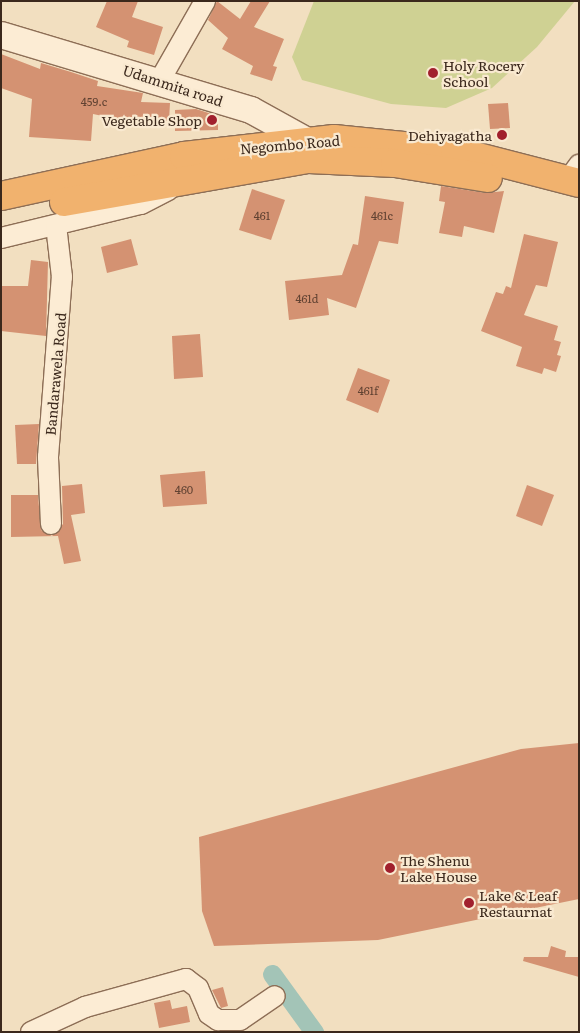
<!DOCTYPE html>
<html>
<head>
<meta charset="utf-8">
<style>
  body { margin:0 }
  #map { position:relative; width:580px; height:1033px; overflow:hidden; background:#f2dfc0; font-family:Literata,serif }
  div>[style] { position:absolute }
  .green>* { inset:0; background:#cfd193 }
  .canal>* { height:19px; margin:-9.5px; padding:0 9.5px; transform-origin:9.5px; border-radius:9.5px; background:#a3c4b7 }
  .building>* { inset:0; background:#d49272 }
  .roads { filter:drop-shadow(1px 0 #8d6e56) drop-shadow(-1px 0 #8d6e56) drop-shadow(0 1px #8d6e56) drop-shadow(0 -1px #8d6e56) }
  .minor>* { height:20px; margin:-10px; padding:0 10px; transform-origin:10px; border-radius:10px; background:#fcecd4 }
  .tertiary>* { height:26px; margin:-13px; padding:0 13px; transform-origin:13px; border-radius:13px; background:#fcecd4 }
  .trunk>* { height:28px; margin:-14px; padding:0 14px; transform-origin:14px; border-radius:14px; background:#f1b26e }
  .dots>* { width:14px; height:14px; translate:-50% -50%; box-sizing:border-box; border:2px solid #f9e9d0; border-radius:50% }
  span { translate:-50% -50%; white-space:nowrap; text-align:center; line-height:1.15; -webkit-text-stroke:4.5px #f9e9d0; paint-order:stroke }
  .number-label { font-size:11px; color:#614232 }
  .number-label span { -webkit-text-stroke-width:0 }
  .poi-label { font-size:14px; color:#3b281c }
  .left { translate:0 -50%; text-align:left }
  .right { translate:-100% -50%; text-align:right }
  .street-label { font-size:14px; color:#3b281c }
  .frame { position:absolute; inset:0; border:2px solid #3b281c; pointer-events:none }
</style>
</head>
<body>
<div id="map">
  <div class="green">
    <i style="clip-path:polygon(314px 1px,575px 1px,537px 47px,492px 88px,446px 108px,391px 104px,302px 80px,292px 57px)"></i>
  </div>
  <div class="canal">
    <i style="left:272px;top:974px;width:72px;rotate:54.1deg"></i>
  </div>
  <div class="building">
    <i style="clip-path:polygon(107px 1px,138px 1px,132px 17px,163px 27px,154px 55px,127px 47px,129px 41px,96px 27px)"></i>
    <i style="clip-path:polygon(217px 1px,240px 19px,251px 1px,270px 1px,254px 27px,284px 39px,273px 66px,277px 67px,272px 81px,250px 74px,253px 66px,222px 49px,228px 38px,208px 20px)"></i>
    <i style="clip-path:polygon(1px 54px,40px 69px,41px 63px,71px 72px,98px 81px,97px 86px,143px 93px,141px 102px,170px 103px,169px 121px,137px 123px,93px 114px,91px 141px,29px 137px,32px 99px,1px 88px)"></i>
    <i style="clip-path:polygon(508px 103px,510px 128px,490px 129px,488px 104px)"></i>
    <i style="clip-path:polygon(196px 109px,218px 116px,218px 130px,175px 131px,175px 110px)"></i>
    <i style="clip-path:polygon(441px 186px,486px 193px,504px 191px,494px 233px,464px 226px,462px 237px,439px 233px,445px 202px,439px 201px)"></i>
    <i style="clip-path:polygon(252px 189px,285px 200px,271px 240px,239px 230px)"></i>
    <i style="clip-path:polygon(365px 196px,404px 202px,398px 244px,379px 241px,356px 308px,327px 298px,329px 315px,289px 320px,285px 281px,342px 275px,353px 244px,358px 245px)"></i>
    <i style="clip-path:polygon(524px 234px,558px 242px,547px 287px,536px 285px,524px 315px,558px 326px,554px 340px,561px 342px,557px 355px,561px 356px,556px 372px,544px 368px,542px 374px,516px 366px,522px 347px,481px 331px,496px 292px,503px 294px,506px 286px,511px 288px)"></i>
    <i style="clip-path:polygon(131px 239px,138px 265px,107px 273px,101px 247px)"></i>
    <i style="clip-path:polygon(31px 260px,48px 262px,46px 336px,1px 331px,1px 286px,28px 286px)"></i>
    <i style="clip-path:polygon(200px 334px,203px 377px,174px 379px,172px 336px)"></i>
    <i style="clip-path:polygon(358px 368px,390px 380px,378px 413px,346px 400px)"></i>
    <i style="clip-path:polygon(39px 424px,36px 464px,17px 464px,15px 425px)"></i>
    <i style="clip-path:polygon(205px 471px,207px 504px,163px 507px,160px 475px)"></i>
    <i style="clip-path:polygon(82px 484px,85px 513px,71px 515px,81px 561px,64px 564px,58px 536px,11px 537px,11px 495px,38px 495px,41px 530px,52px 536px,63px 524px,62px 486px)"></i>
    <i style="clip-path:polygon(527px 485px,554px 495px,542px 526px,516px 516px)"></i>
    <i style="clip-path:polygon(579px 743px,579px 899px,378px 940px,214px 946px,202px 911px,199px 837px,521px 749px)"></i>
    <i style="clip-path:polygon(551px 946px,566px 951px,565px 957px,579px 957px,579px 977px,523px 961px,524px 957px,548px 957px)"></i>
    <i style="clip-path:polygon(223px 987px,228px 1006px,221px 1008px,212px 990px)"></i>
    <i style="clip-path:polygon(170px 1000px,172px 1009px,187px 1006px,190px 1022px,159px 1028px,154px 1003px)"></i>
  </div>
  <div class="roads">
    <div class="minor">
      <i style="left:160px;top:80px;width:91px;rotate:-60.3deg"></i>
      <i style="left:568px;top:180px;width:19px;rotate:-54deg"></i>
      <i style="left:1px;top:238px;width:144px;rotate:-13.7deg"></i>
      <i style="left:141px;top:204px;width:31px;rotate:-27deg"></i>
      <i style="left:51px;top:524px;width:67px;rotate:-92.6deg"></i>
      <i style="left:48px;top:457px;width:181px;rotate:-85.6deg"></i>
      <i style="left:62px;top:277px;width:52px;rotate:-96.6deg"></i>
      <i style="left:31px;top:1032px;width:60px;rotate:-24.8deg"></i>
      <i style="left:85px;top:1007px;width:105px;rotate:-15.5deg"></i>
      <i style="left:186px;top:979px;width:15px;rotate:37deg"></i>
      <i style="left:198px;top:988px;width:28px;rotate:67deg"></i>
      <i style="left:209px;top:1014px;width:11px;rotate:34deg"></i>
      <i style="left:218px;top:1020px;width:22px"></i>
      <i style="left:240px;top:1020px;width:42px;rotate:-34.4deg"></i>
    </div>
    <div class="tertiary">
      <i style="left:1px;top:35px;width:261px;rotate:16.7deg"></i>
      <i style="left:251px;top:110px;width:79px;rotate:28.8deg"></i>
    </div>
    <div class="trunk">
      <i style="left:1px;top:196px;width:187px;rotate:-12.3deg"></i>
      <i style="left:184px;top:156px;width:151px;rotate:-6.5deg"></i>
      <i style="left:334px;top:139px;width:122px;rotate:5.7deg"></i>
      <i style="left:455px;top:151px;width:128px;rotate:14.5deg"></i>
      <i style="left:64px;top:202px;width:249px;rotate:-10deg"></i>
      <i style="left:309px;top:159px;width:86px;rotate:2.7deg"></i>
      <i style="left:395px;top:163px;width:94px;rotate:9.2deg"></i>
    </div>
  </div>
  <div class="dots">
    <i style="left:433px;top:73px;background:#a1202d"></i>
    <i style="left:212px;top:120px;background:#a1202d"></i>
    <i style="left:502px;top:135px;background:#a1202d"></i>
    <i style="left:390px;top:868px;background:#a1202d"></i>
    <i style="left:469px;top:903px;background:#a1202d"></i>
  </div>
  <div class="number-label">
    <span style="left:94px;top:101px">459.c</span>
    <span style="left:262px;top:215px">461</span>
    <span style="left:382px;top:215px">461c</span>
    <span style="left:307px;top:298px">461d</span>
    <span style="left:368px;top:390px">461f</span>
    <span style="left:184px;top:489px">460</span>
  </div>
  <div class="poi-label">
    <span class="left" style="left:443px;top:73px">Holy Rocery<br>School</span>
    <span class="right" style="left:202px;top:120px">Vegetable Shop</span>
    <span class="right" style="left:492px;top:135px">Dehiyagatha</span>
    <span class="left" style="left:400px;top:868px">The Shenu<br>Lake House</span>
    <span class="left" style="left:479px;top:903px">Lake &amp; Leaf<br>Restaurnat</span>
  </div>
  <div class="street-label">
    <span style="left:173px;top:85px;rotate:18deg">Udammita road</span>
    <span style="left:290px;top:144px;rotate:-5deg">Negombo Road</span>
    <span style="left:55px;top:374px;rotate:-85deg">Bandarawela Road</span>
  </div>
  <div class="frame"></div>
</div>
</body>
</html>
